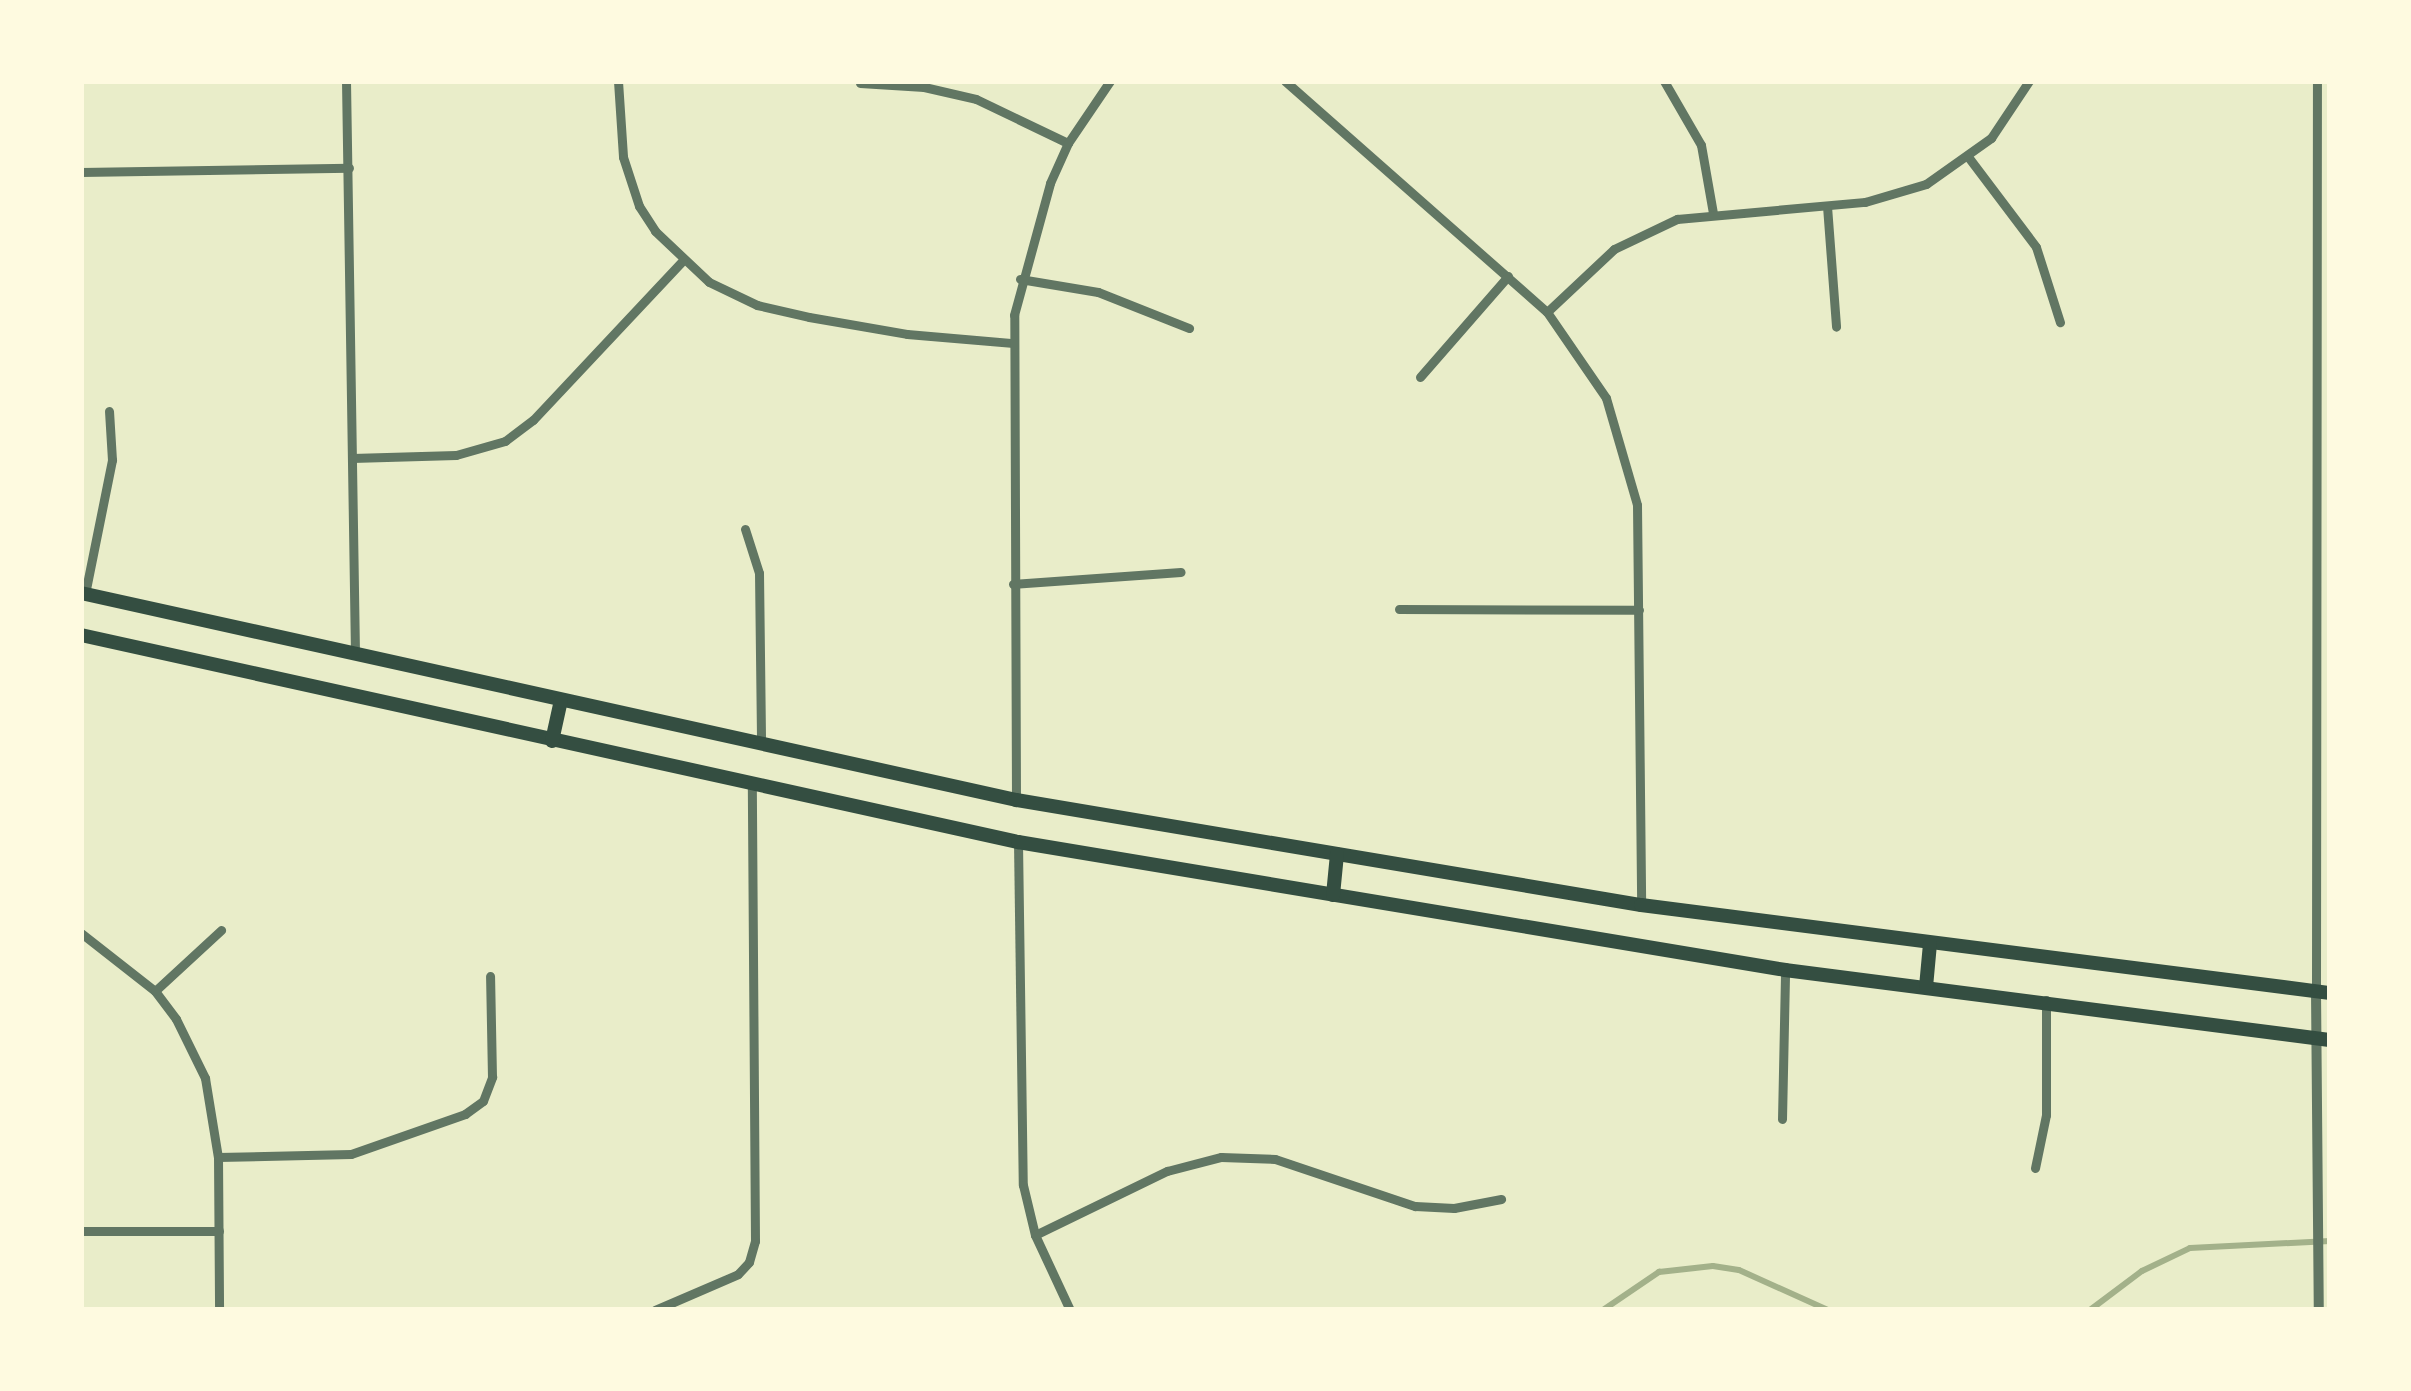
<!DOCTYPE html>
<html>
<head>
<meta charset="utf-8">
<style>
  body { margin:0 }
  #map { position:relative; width:2411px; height:1391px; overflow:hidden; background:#e9edc9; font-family:Karla,sans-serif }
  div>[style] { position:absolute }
  .stream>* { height:6px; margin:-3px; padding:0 3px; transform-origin:3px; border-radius:3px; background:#a3b18a }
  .minor>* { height:9px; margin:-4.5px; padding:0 4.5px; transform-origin:4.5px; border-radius:4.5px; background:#617663 }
  .tertiary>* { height:10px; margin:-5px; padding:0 5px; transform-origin:5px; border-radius:5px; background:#617663 }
  .primary>* { height:14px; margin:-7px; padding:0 7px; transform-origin:7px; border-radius:7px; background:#344e41 }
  span { translate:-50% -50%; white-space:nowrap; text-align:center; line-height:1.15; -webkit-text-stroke:12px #fefae0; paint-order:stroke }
  .frame { position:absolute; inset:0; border:84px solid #fefae0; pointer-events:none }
</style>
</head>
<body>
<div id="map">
  <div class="stream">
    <i style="left:1603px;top:1310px;width:68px;rotate:-34.2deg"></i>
    <i style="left:1659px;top:1272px;width:54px;rotate:-6.3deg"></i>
    <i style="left:1713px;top:1266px;width:26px;rotate:9deg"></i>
    <i style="left:1739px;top:1270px;width:98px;rotate:24.2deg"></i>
    <i style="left:2090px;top:1310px;width:65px;rotate:-36.9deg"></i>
    <i style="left:2142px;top:1271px;width:53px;rotate:-25.6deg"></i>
    <i style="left:2190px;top:1248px;width:140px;rotate:-2.9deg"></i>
  </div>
  <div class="minor">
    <i style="left:346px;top:81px;width:573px;rotate:89.1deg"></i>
    <i style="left:618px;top:81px;width:76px;rotate:86.2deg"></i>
    <i style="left:623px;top:157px;width:52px;rotate:71.9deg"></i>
    <i style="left:639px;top:206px;width:30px;rotate:57deg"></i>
    <i style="left:655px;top:231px;width:74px;rotate:43.4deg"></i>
    <i style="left:709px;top:282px;width:53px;rotate:25.6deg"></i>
    <i style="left:757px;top:305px;width:53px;rotate:13deg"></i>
    <i style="left:809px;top:317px;width:99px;rotate:9.8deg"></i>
    <i style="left:907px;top:334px;width:104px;rotate:4.9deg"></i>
    <i style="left:1285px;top:81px;width:349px;rotate:41.4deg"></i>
    <i style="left:1547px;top:312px;width:104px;rotate:55.5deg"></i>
    <i style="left:1606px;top:398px;width:111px;rotate:73.8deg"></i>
    <i style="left:1637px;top:505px;width:400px;rotate:89.4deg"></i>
    <i style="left:1664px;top:81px;width:74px;rotate:60deg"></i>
    <i style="left:1701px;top:145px;width:69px;rotate:80deg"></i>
    <i style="left:860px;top:83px;width:64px;rotate:3.6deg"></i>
    <i style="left:924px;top:87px;width:53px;rotate:13deg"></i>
    <i style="left:976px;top:99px;width:102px;rotate:25.6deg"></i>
    <i style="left:1969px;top:158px;width:111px;rotate:53deg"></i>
    <i style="left:2036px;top:247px;width:79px;rotate:72.3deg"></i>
    <i style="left:81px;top:172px;width:268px;rotate:-0.9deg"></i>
    <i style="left:1827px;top:206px;width:121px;rotate:85.7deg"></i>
    <i style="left:1020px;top:279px;width:79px;rotate:9.5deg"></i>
    <i style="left:1098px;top:292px;width:98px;rotate:21.6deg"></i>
    <i style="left:1547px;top:312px;width:92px;rotate:-43.2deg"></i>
    <i style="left:1614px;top:249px;width:70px;rotate:-25.5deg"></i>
    <i style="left:1677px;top:219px;width:189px;rotate:-5.2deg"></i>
    <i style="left:1865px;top:202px;width:64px;rotate:-16.4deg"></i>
    <i style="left:1926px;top:184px;width:80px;rotate:-35.3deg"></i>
    <i style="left:1991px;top:138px;width:69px;rotate:-56.3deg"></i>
    <i style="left:1420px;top:377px;width:134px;rotate:-48.9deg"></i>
    <i style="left:352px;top:458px;width:104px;rotate:-1.7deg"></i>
    <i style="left:456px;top:455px;width:51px;rotate:-15.9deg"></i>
    <i style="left:505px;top:441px;width:35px;rotate:-37deg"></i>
    <i style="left:533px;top:420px;width:219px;rotate:-46.8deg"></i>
    <i style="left:745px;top:529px;width:46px;rotate:72.3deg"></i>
    <i style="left:759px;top:573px;width:172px;rotate:89.3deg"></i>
    <i style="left:1013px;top:584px;width:168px;rotate:-4.1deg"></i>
    <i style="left:85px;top:594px;width:137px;rotate:-78.6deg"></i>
    <i style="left:112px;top:460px;width:49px;rotate:-93.5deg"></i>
    <i style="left:1399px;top:609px;width:240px;rotate:0.2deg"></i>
    <i style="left:1016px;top:800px;width:485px;rotate:-90.2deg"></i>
    <i style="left:1014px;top:315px;width:137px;rotate:-74.7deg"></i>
    <i style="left:1050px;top:183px;width:44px;rotate:-65.8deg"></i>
    <i style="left:1068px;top:143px;width:75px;rotate:-55.9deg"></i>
    <i style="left:1018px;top:842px;width:343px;rotate:89.2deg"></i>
    <i style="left:1023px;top:1185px;width:51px;rotate:76.5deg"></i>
    <i style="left:1035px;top:1235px;width:83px;rotate:65deg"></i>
    <i style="left:81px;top:933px;width:94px;rotate:38.1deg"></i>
    <i style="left:155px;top:991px;width:35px;rotate:53deg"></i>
    <i style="left:176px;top:1019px;width:66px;rotate:63.8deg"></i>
    <i style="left:205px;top:1078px;width:80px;rotate:80.7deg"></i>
    <i style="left:218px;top:1157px;width:153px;rotate:89.6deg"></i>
    <i style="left:155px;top:991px;width:90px;rotate:-42.7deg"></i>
    <i style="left:2316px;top:991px;width:910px;rotate:-89.94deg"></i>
    <i style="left:1782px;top:1119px;width:149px;rotate:-88.8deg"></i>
    <i style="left:218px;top:1157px;width:133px;rotate:-1.3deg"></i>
    <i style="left:351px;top:1154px;width:121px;rotate:-19.3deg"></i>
    <i style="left:465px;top:1114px;width:22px;rotate:-36deg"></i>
    <i style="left:483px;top:1101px;width:26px;rotate:-69deg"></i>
    <i style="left:492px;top:1077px;width:101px;rotate:-91.1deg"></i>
    <i style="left:2035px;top:1168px;width:54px;rotate:-78.3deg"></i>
    <i style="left:2046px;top:1115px;width:115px;rotate:-90deg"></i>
    <i style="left:81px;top:1231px;width:138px"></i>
    <i style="left:1035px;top:1235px;width:147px;rotate:-25.9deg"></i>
    <i style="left:1167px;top:1171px;width:56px;rotate:-14.5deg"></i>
    <i style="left:1221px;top:1157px;width:54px;rotate:2.1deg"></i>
    <i style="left:1275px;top:1159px;width:148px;rotate:18.6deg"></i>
    <i style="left:1415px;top:1206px;width:39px;rotate:3deg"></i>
    <i style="left:1454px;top:1208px;width:48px;rotate:-10.8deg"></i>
    <i style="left:655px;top:1310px;width:90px;rotate:-23.4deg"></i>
    <i style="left:738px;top:1274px;width:16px;rotate:-47deg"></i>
    <i style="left:749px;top:1262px;width:22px;rotate:-74deg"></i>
    <i style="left:755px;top:1241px;width:456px;rotate:-90.4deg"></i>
  </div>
  <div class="tertiary">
    <i style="left:2316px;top:991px;width:319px;rotate:89.5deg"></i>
  </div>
  <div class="primary">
    <i style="left:81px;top:593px;width:958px;rotate:12.48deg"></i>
    <i style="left:1016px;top:800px;width:634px;rotate:9.54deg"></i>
    <i style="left:1641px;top:905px;width:695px;rotate:7.28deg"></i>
    <i style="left:81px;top:635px;width:960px;rotate:12.46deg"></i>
    <i style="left:1018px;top:842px;width:778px;rotate:9.47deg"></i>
    <i style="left:1785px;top:970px;width:549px;rotate:7.32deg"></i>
    <i style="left:552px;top:741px;width:42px;rotate:-77.6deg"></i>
    <i style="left:1333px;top:895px;width:41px;rotate:-84.4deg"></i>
    <i style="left:1926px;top:987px;width:43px;rotate:-84.7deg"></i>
  </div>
  <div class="frame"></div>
</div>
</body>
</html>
